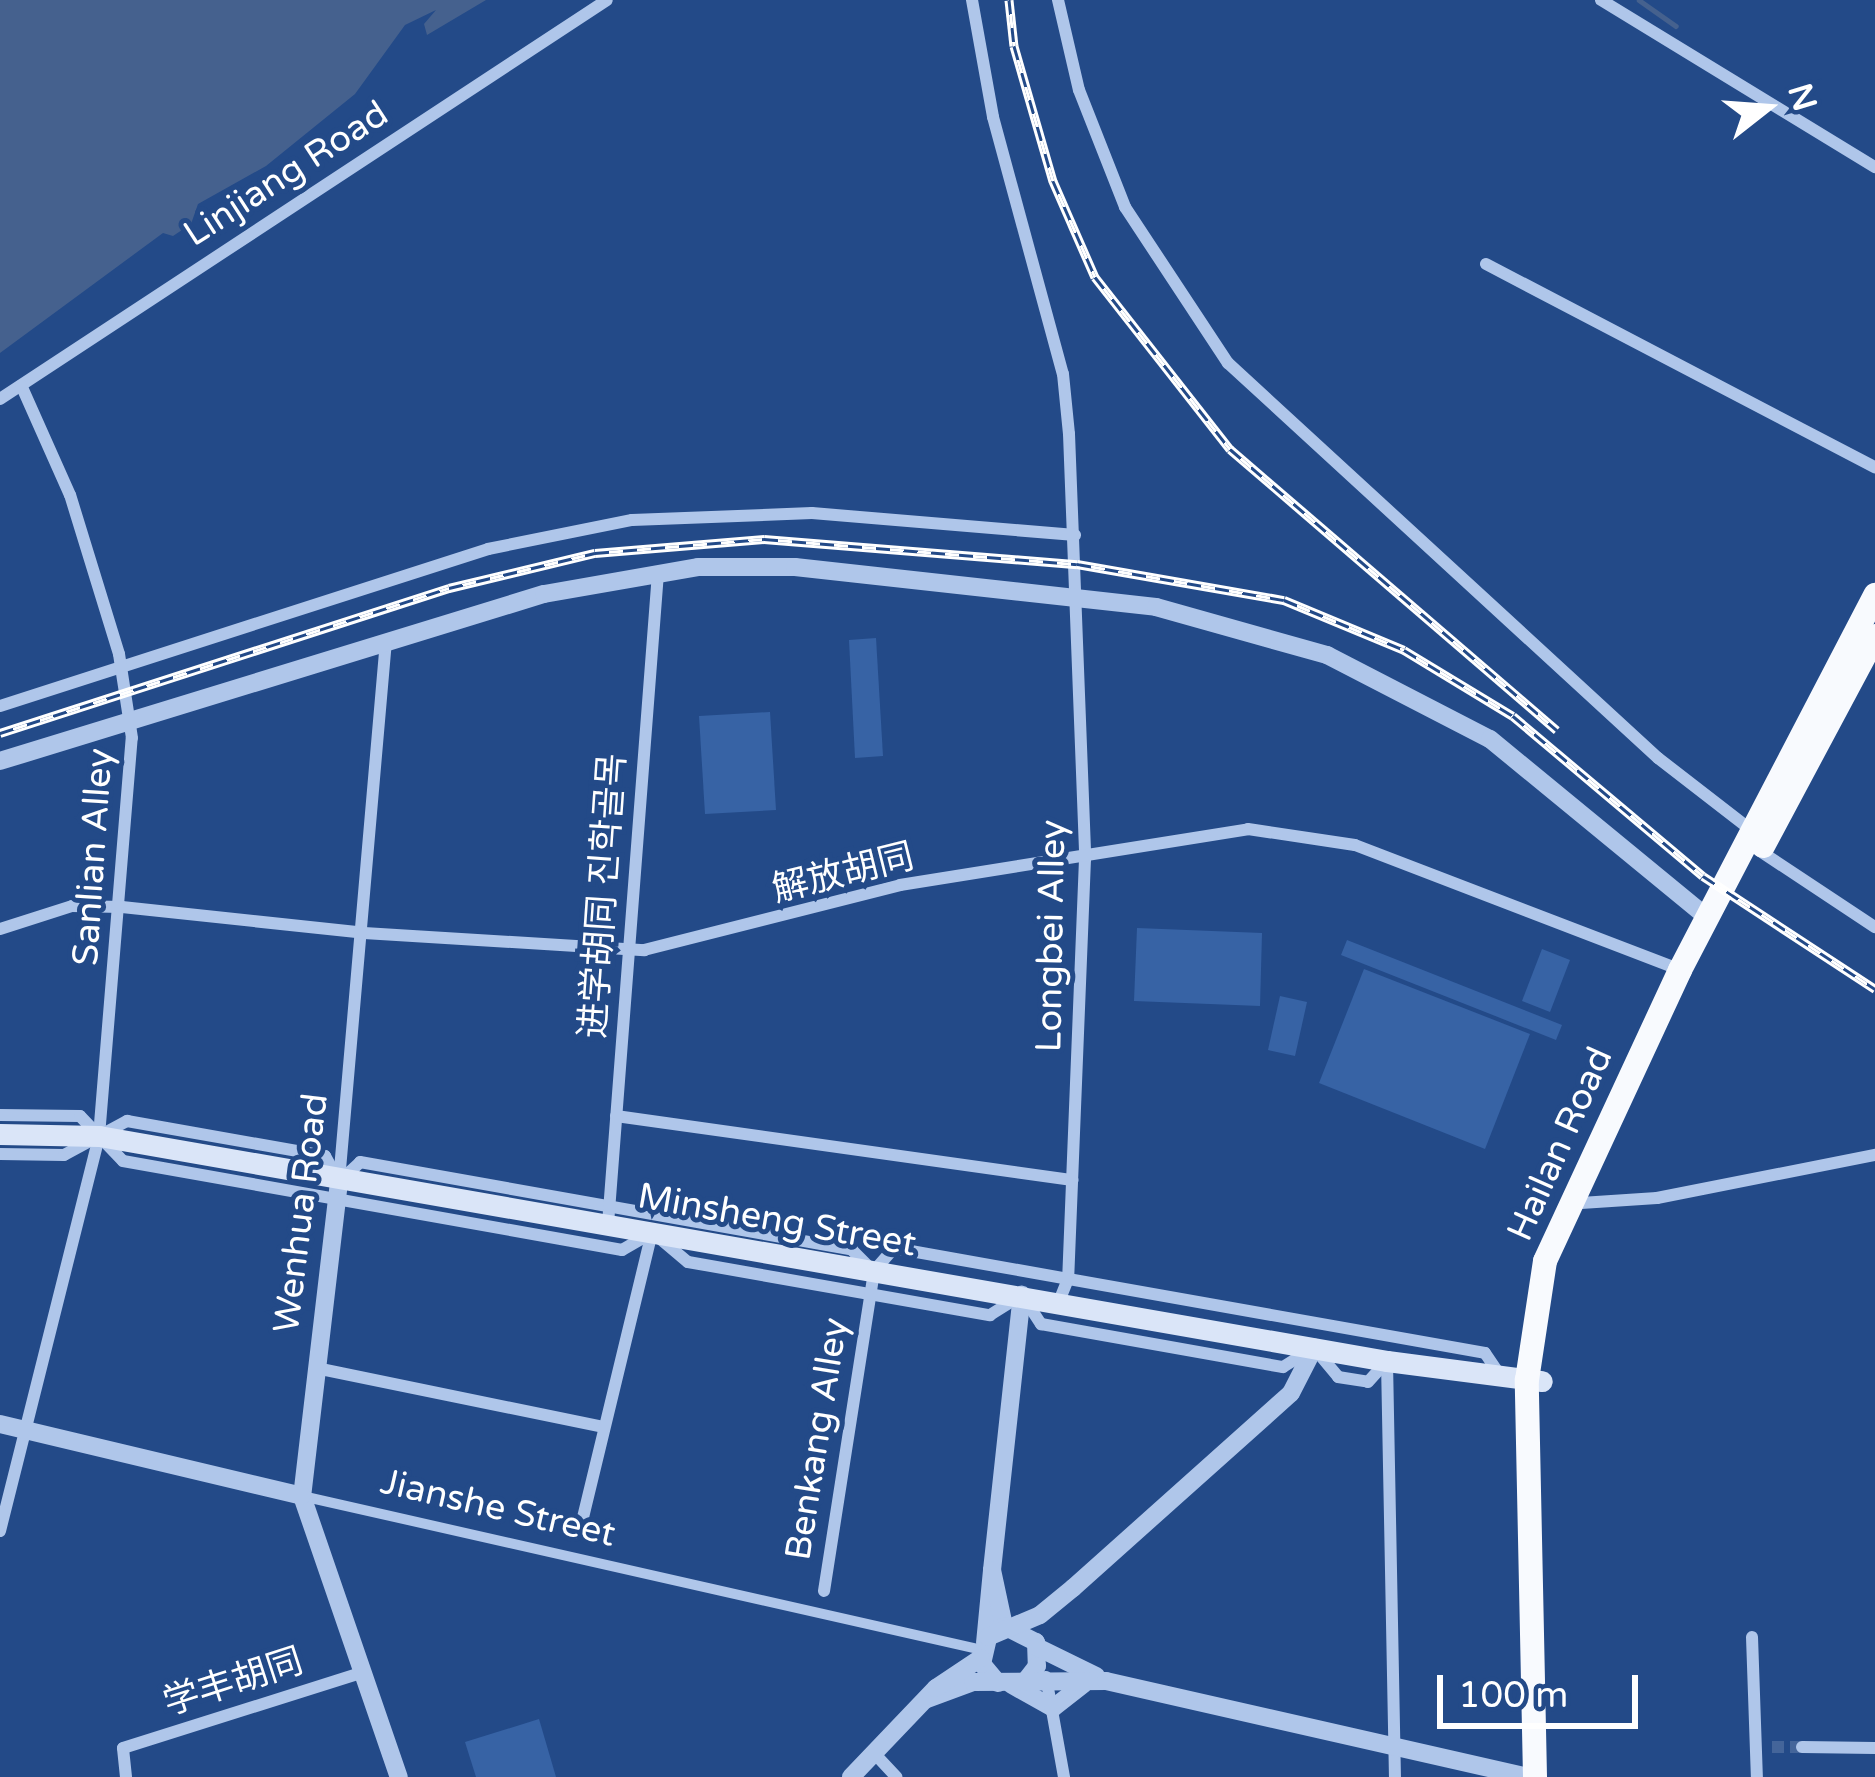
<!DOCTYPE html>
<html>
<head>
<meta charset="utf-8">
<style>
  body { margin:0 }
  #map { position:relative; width:1875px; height:1777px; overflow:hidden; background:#234a88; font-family:"Varela Round","Noto Sans SC","Noto Sans KR",sans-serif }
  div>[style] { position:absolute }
  .green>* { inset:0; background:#3763a5 }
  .water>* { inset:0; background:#45618e }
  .stream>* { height:4.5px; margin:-2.25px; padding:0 2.25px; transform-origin:2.25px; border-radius:2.25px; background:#45618e }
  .minor-tunnel>* { height:12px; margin-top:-6px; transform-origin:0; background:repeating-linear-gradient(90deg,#44659a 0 12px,transparent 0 18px) }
  .pedestrian>* { height:10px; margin:-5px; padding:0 5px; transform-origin:5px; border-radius:5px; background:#afc6ea }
  .minor>* { height:12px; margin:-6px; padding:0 6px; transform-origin:6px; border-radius:6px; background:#afc6ea }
  .tertiary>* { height:18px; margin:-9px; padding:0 9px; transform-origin:9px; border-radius:9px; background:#afc6ea }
  .secondary>* { height:21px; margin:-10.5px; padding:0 10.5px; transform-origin:10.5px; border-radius:10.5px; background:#dae5f8 }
  .trunk>* { height:24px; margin:-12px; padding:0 12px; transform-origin:12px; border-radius:12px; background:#f8fafe }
  .rail>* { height:9px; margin-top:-4.5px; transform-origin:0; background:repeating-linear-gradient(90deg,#234a88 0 14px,#fff 0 28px); box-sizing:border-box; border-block:3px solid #fff }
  span { translate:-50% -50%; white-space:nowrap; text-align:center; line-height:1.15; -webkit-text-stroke:10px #234a88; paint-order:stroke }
  .street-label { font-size:36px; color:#fff }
  .north { position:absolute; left:1707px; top:48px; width:120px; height:120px; -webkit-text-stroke:9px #234a88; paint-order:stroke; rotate:73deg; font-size:33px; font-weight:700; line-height:48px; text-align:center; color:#fff }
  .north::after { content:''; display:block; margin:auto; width:42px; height:54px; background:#fff; clip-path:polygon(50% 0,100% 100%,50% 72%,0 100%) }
  .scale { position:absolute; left:1437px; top:1675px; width:201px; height:54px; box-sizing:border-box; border:6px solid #fff; border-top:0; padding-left:15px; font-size:36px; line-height:42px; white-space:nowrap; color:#fff; -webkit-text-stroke:9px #234a88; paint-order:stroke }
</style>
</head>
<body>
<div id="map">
  <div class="green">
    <i style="clip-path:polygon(876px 638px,883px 756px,855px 758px,849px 640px)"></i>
    <i style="clip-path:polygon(770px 712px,776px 810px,705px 814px,699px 716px)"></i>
    <i style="clip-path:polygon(1137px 928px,1262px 933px,1260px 1006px,1134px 1001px)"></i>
    <i style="clip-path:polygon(1347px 940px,1562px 1025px,1556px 1040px,1341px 955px)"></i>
    <i style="clip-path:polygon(1542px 949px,1570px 960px,1550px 1012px,1522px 1001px)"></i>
    <i style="clip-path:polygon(1364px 969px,1530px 1034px,1485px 1149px,1319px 1083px)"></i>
    <i style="clip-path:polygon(1280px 996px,1307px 1002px,1295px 1056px,1268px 1050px)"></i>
    <i style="clip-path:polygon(539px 1719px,556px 1777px,476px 1777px,465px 1742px)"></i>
  </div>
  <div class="water">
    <i style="clip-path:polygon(0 0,486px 0,427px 35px,424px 24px,436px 10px,405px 25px,355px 94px,266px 166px,198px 204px,191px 224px,173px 236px,163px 233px,0 353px)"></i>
  </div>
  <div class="stream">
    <i style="left:1639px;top:0;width:45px;rotate:35.1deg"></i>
  </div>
  <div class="minor-tunnel">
    <i style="left:1772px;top:1747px;width:30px"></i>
  </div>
  <div class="pedestrian">
    <i style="left:302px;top:1496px;width:697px;rotate:12.76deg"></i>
  </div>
  <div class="minor">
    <i style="left:972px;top:0;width:119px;rotate:79.8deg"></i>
    <i style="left:993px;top:117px;width:266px;rotate:74.8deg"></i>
    <i style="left:1063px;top:374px;width:60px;rotate:84.3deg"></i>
    <i style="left:1069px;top:434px;width:425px;rotate:87.8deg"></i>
    <i style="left:1085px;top:859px;width:420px;rotate:92.3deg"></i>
    <i style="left:1068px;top:1279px;width:22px;rotate:112deg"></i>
    <i style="left:1058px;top:0;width:92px;rotate:76.9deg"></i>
    <i style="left:1079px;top:90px;width:126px;rotate:68.5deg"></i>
    <i style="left:1125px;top:207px;width:187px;rotate:56.6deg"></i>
    <i style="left:1228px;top:363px;width:584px;rotate:42.57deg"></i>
    <i style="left:1658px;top:758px;width:118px;rotate:37.7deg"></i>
    <i style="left:1601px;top:0;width:321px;rotate:31.4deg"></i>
    <i style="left:1486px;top:264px;width:439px;rotate:27.6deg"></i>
    <i style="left:0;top:399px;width:726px;rotate:-33.32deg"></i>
    <i style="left:0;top:706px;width:513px;rotate:-17.83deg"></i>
    <i style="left:488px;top:549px;width:147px;rotate:-11.4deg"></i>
    <i style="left:632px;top:520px;width:180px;rotate:-2.2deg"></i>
    <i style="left:812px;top:513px;width:264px;rotate:4.8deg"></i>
    <i style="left:1760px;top:851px;width:138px;rotate:33.5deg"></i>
    <i style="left:0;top:929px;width:76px;rotate:-17.7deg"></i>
    <i style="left:72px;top:906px;width:50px;rotate:1.1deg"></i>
    <i style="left:122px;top:907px;width:243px;rotate:6.1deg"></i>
    <i style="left:364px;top:933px;width:281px;rotate:3.5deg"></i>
    <i style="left:644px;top:950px;width:264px;rotate:-14.2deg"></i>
    <i style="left:900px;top:885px;width:352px;rotate:-9.1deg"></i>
    <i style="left:1248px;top:829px;width:108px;rotate:8.5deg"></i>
    <i style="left:1355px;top:845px;width:348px;rotate:21deg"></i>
    <i style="left:0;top:1115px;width:80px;rotate:0.7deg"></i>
    <i style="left:80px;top:1116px;width:62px;rotate:46.3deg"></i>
    <i style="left:123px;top:1161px;width:507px;rotate:10.11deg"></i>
    <i style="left:622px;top:1250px;width:34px;rotate:-30deg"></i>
    <i style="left:616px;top:1116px;width:461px;rotate:8deg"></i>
    <i style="left:0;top:1154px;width:64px;rotate:0.9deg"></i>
    <i style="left:64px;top:1155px;width:72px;rotate:-28.4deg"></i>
    <i style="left:127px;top:1121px;width:201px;rotate:10deg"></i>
    <i style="left:325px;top:1156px;width:23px;rotate:61deg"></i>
    <i style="left:341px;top:1180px;width:26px;rotate:-43deg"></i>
    <i style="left:360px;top:1162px;width:500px;rotate:10.1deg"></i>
    <i style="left:852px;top:1250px;width:24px;rotate:45deg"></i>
    <i style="left:339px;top:1181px;width:542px;rotate:-85.03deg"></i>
    <i style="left:1581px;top:1203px;width:76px;rotate:-3.8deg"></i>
    <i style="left:1657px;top:1198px;width:222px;rotate:-11.2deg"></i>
    <i style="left:608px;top:1224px;width:654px;rotate:-85.61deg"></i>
    <i style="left:658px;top:1237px;width:39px;rotate:40deg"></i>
    <i style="left:688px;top:1262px;width:307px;rotate:10deg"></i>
    <i style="left:990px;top:1315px;width:38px;rotate:-32deg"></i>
    <i style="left:1022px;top:1295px;width:35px;rotate:57deg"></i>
    <i style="left:1041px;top:1324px;width:246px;rotate:10.1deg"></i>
    <i style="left:1283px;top:1367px;width:36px;rotate:-32deg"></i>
    <i style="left:1314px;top:1348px;width:38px;rotate:50deg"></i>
    <i style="left:1338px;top:1377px;width:30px;rotate:9deg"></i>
    <i style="left:1368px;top:1382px;width:28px;rotate:-48deg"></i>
    <i style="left:874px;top:1271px;width:30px;rotate:-49deg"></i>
    <i style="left:894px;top:1248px;width:600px;rotate:10.07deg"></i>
    <i style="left:1485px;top:1353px;width:27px;rotate:56deg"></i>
    <i style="left:1387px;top:1362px;width:415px;rotate:88.9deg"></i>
    <i style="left:316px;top:1368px;width:293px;rotate:11.6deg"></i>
    <i style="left:0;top:1531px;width:407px;rotate:-75.9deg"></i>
    <i style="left:99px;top:1136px;width:399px;rotate:-85.3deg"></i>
    <i style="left:132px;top:738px;width:85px;rotate:-98.8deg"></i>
    <i style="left:119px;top:654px;width:166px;rotate:-107.1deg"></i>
    <i style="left:70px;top:495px;width:120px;rotate:-114deg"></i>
    <i style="left:579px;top:1534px;width:310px;rotate:-76.4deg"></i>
    <i style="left:824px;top:1591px;width:323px;rotate:-81.1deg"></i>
    <i style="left:1752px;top:1637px;width:140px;rotate:88deg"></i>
    <i style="left:1046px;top:1677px;width:102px;rotate:79.8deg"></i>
    <i style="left:1802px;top:1747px;width:73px;rotate:0.8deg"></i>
    <i style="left:874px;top:1753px;width:33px;rotate:47deg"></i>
    <i style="left:126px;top:1777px;width:29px;rotate:-96deg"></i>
    <i style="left:123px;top:1748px;width:250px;rotate:-17.5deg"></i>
  </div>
  <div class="tertiary">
    <i style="left:0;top:761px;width:569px;rotate:-17.07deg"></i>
    <i style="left:544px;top:594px;width:156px;rotate:-9.9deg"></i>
    <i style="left:698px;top:567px;width:97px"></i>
    <i style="left:795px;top:567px;width:363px;rotate:6.3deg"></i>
    <i style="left:1156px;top:607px;width:178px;rotate:15.7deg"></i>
    <i style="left:1327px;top:655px;width:183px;rotate:27.3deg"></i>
    <i style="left:1490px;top:739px;width:283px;rotate:39.4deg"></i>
    <i style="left:339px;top:1182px;width:316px;rotate:96.7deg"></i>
    <i style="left:302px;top:1496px;width:297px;rotate:71deg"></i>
    <i style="left:0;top:1424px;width:310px;rotate:13.4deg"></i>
    <i style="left:992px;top:1570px;width:277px;rotate:-83.8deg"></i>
    <i style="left:985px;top:1643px;width:73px;rotate:-84.5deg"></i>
    <i style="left:992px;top:1570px;width:57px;rotate:77.9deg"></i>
    <i style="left:1004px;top:1626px;width:36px;rotate:27deg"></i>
    <i style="left:1036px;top:1642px;width:24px;rotate:88deg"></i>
    <i style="left:1037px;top:1666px;width:18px;rotate:128deg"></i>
    <i style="left:1037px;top:1647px;width:66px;rotate:26.2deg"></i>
    <i style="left:998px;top:1683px;width:25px;rotate:-130deg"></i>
    <i style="left:982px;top:1664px;width:28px;rotate:-77deg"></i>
    <i style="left:988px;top:1637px;width:56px;rotate:-22.9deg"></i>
    <i style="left:1040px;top:1615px;width:43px;rotate:-39.3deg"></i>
    <i style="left:1073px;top:1588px;width:292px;rotate:-41.8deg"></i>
    <i style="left:1291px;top:1393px;width:51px;rotate:-62.9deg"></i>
    <i style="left:1012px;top:1685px;width:47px;rotate:29.3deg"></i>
    <i style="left:1053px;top:1708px;width:39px;rotate:-38deg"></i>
    <i style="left:927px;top:1699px;width:49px;rotate:-20.3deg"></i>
    <i style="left:973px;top:1682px;width:133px;rotate:-0.4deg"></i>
    <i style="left:1106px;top:1681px;width:433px;rotate:12.8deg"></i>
    <i style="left:851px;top:1777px;width:123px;rotate:-46.3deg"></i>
    <i style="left:936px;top:1688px;width:54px;rotate:-33.7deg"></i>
  </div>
  <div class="secondary">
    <i style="left:0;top:1134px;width:99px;rotate:1.2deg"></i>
    <i style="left:99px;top:1136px;width:1308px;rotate:9.91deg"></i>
    <i style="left:1387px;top:1361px;width:156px;rotate:7.4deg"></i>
  </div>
  <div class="trunk">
    <i style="left:1763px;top:846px;width:238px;rotate:-61.9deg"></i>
    <i style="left:1535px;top:1777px;width:397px;rotate:-91.2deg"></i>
    <i style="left:1527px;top:1380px;width:120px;rotate:-81.4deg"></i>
    <i style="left:1545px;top:1261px;width:321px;rotate:-65.1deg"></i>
    <i style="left:1680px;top:970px;width:423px;rotate:-62.5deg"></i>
  </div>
  <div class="rail">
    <i style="left:1009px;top:0;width:46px;rotate:83.8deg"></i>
    <i style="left:1014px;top:46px;width:141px;rotate:73.9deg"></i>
    <i style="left:1053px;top:181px;width:105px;rotate:66.4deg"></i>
    <i style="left:1095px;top:277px;width:219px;rotate:51.9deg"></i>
    <i style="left:1230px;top:449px;width:431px;rotate:40.7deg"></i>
    <i style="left:0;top:733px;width:472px;rotate:-17.9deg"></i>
    <i style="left:449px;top:588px;width:150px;rotate:-13.5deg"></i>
    <i style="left:595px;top:553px;width:170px;rotate:-4.7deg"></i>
    <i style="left:764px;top:539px;width:314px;rotate:4.6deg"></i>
    <i style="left:1077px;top:564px;width:210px;rotate:9.9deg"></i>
    <i style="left:1284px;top:600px;width:130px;rotate:22.6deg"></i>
    <i style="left:1404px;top:650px;width:127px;rotate:31.2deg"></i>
    <i style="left:1513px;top:716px;width:248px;rotate:40.1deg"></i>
    <i style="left:1703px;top:876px;width:206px;rotate:33.3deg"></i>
  </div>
  <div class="street-label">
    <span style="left:286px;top:174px;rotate:-33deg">Linjiang Road</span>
    <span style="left:93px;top:857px;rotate:-86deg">Sanlian Alley</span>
    <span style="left:843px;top:873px;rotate:-14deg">解放胡同</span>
    <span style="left:603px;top:896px;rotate:-86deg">进学胡同 진학골목</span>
    <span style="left:1051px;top:936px;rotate:-89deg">Longbei Alley</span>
    <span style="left:1560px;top:1144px;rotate:-66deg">Hailan Road</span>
    <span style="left:301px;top:1213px;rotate:-83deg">Wenhua Road</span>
    <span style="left:777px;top:1220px;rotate:10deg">Minsheng Street</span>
    <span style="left:817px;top:1439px;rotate:-81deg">Benkang Alley</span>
    <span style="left:498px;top:1508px;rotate:13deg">Jianshe Street</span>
    <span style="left:233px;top:1682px;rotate:-18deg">学丰胡同</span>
  </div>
  <div class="north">N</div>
  <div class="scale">100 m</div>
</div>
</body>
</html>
